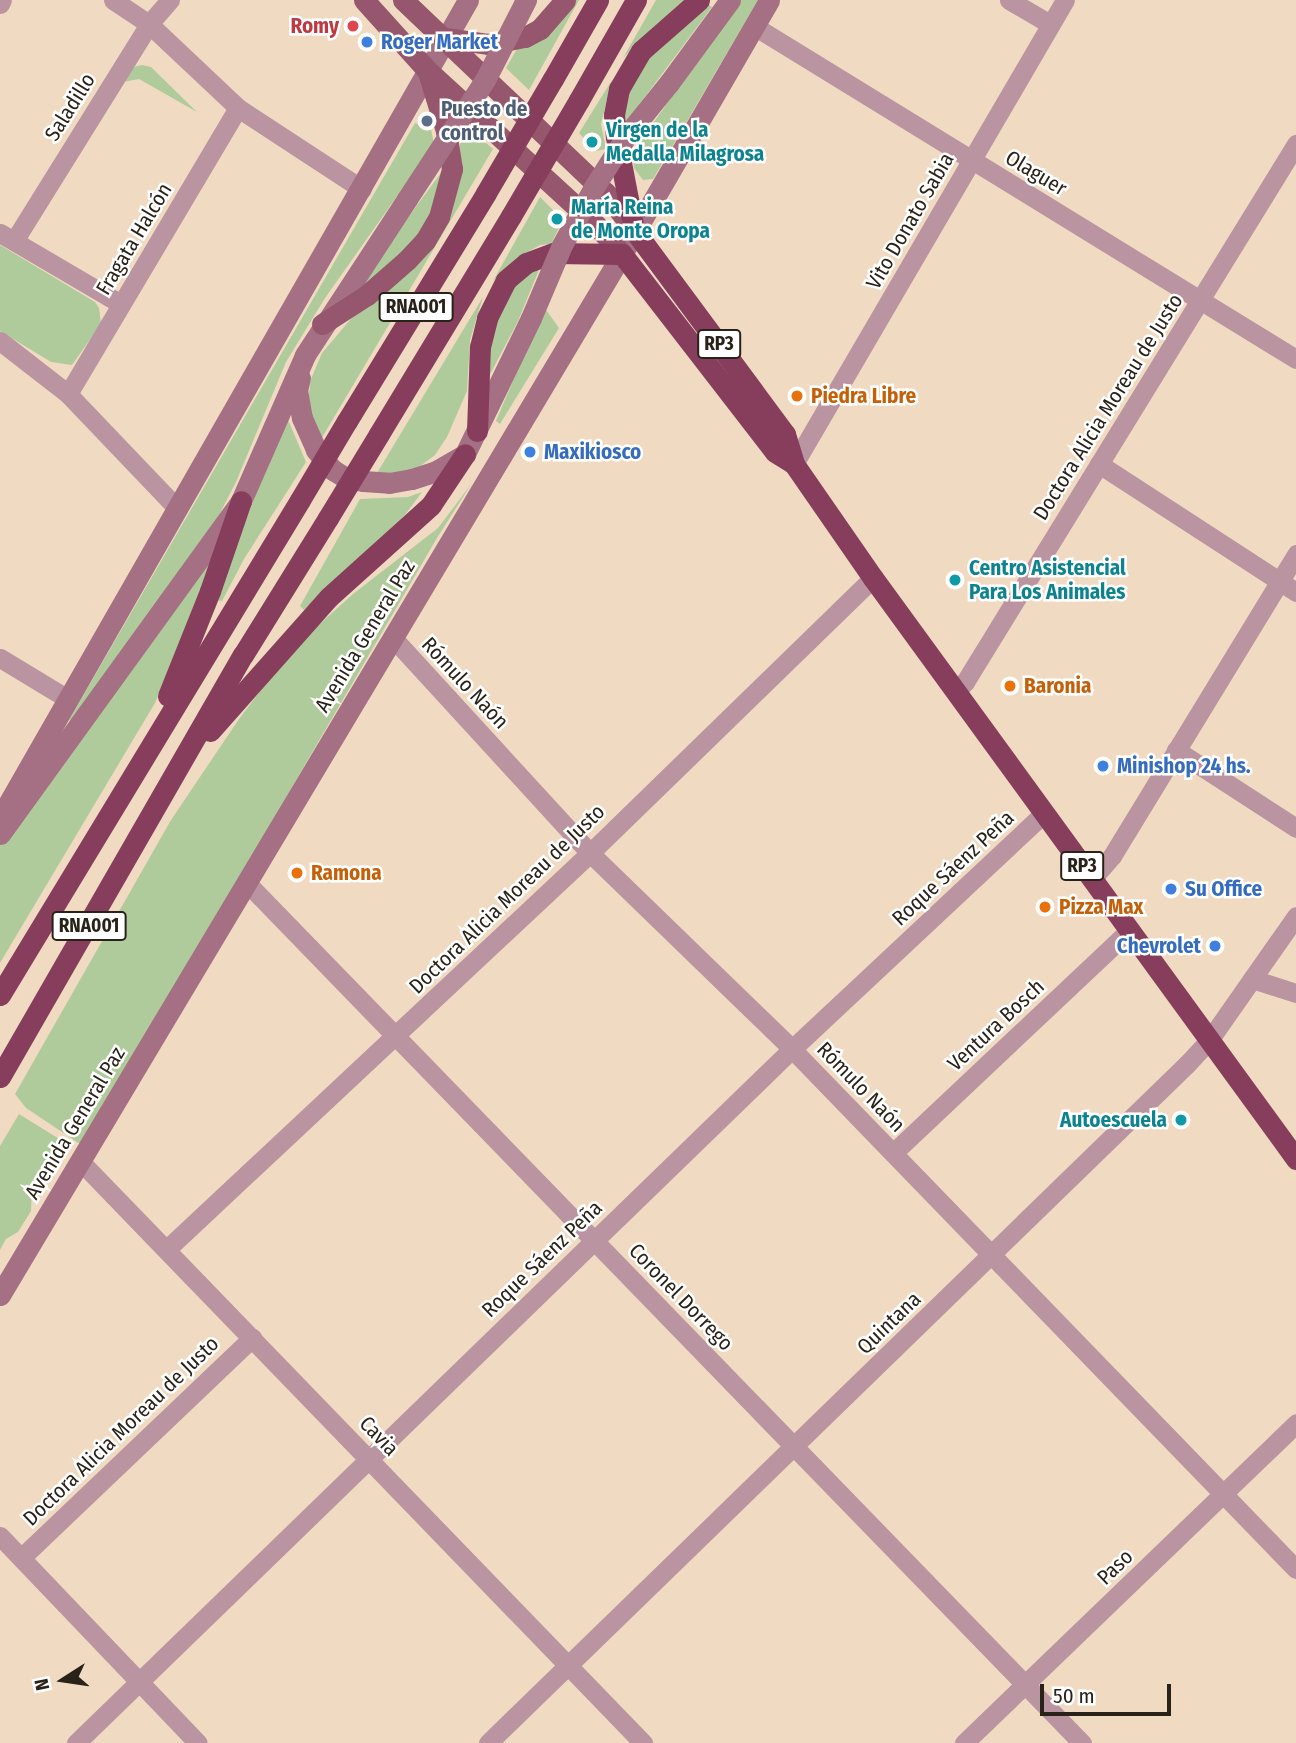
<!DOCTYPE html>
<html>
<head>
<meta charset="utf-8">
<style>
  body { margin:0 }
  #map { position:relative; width:1296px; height:1743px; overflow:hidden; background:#f0dbc2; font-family:"Fira Sans Condensed",sans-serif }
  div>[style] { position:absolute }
  .green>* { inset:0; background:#b0cb9b }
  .street>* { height:19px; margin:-9.5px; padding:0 9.5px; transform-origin:9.5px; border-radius:9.5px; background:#ba95a1 }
  .secondary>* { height:21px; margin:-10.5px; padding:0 10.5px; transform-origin:10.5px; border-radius:10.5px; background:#a57083 }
  .primary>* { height:21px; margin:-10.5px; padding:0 10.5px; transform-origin:10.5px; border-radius:10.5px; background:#95566e }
  .highway>* { height:21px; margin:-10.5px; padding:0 10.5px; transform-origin:10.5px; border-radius:10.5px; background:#873e5c }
  .secondary-bridge>* { height:21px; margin:-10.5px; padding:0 10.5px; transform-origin:10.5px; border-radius:10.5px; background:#a57083 }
  .highway-bridge>* { height:21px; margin:-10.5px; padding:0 10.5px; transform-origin:10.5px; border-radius:10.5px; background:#873e5c }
  .dots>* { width:19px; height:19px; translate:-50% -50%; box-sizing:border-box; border:4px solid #fff; border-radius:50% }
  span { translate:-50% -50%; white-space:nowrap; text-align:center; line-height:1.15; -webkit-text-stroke:5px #fff; paint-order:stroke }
  .shield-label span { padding:2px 5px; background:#fff; border:2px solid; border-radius:5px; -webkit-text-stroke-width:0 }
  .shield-label { font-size:19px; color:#292218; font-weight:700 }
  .health-label { font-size:21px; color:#be3a42; font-weight:700 }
  .right { translate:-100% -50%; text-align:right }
  .shop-label { font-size:21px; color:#366cbe; font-weight:700 }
  .left { translate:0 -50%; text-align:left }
  .street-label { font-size:21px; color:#292218 }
  .service-label { font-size:21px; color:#4e5e75; font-weight:700 }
  .culture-label { font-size:21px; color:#0d838f; font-weight:700 }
  .food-label { font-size:21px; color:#c56008; font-weight:700 }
  .north { position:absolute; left:28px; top:1645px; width:70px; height:70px; -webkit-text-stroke:5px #fff; paint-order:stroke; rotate:258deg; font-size:19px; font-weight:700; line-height:28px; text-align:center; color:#292218 }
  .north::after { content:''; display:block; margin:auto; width:24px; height:32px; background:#292218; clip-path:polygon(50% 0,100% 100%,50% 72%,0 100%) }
  .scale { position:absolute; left:1040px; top:1684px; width:131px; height:32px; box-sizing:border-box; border:4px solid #292218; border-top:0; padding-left:9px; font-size:21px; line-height:24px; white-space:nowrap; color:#292218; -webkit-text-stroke:5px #fff; paint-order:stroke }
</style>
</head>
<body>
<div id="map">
  <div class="green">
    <i style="clip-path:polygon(575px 0,579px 0,529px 90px,506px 68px,517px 49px,537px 42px,558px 25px)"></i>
    <i style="clip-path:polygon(656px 0,688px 0,658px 23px,623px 58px)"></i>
    <i style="clip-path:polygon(740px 0,758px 0,653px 179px,643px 180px,634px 168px,632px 153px)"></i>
    <i style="clip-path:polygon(707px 4px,712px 7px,624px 125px,623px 112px,633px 81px,651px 54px)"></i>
    <i style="clip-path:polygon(142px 65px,151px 67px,197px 112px,139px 79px,123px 82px,133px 67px)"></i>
    <i style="clip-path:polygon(612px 80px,601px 124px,606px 149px,596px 151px,579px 133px)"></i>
    <i style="clip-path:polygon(415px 123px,431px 129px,434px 144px,325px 298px,286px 362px,236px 482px,215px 523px,72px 722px,69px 720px)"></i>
    <i style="clip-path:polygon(470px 129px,493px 149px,320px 441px,311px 422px,308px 400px,311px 379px,322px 353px,355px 314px,377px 297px,460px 168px,460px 144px)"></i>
    <i style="clip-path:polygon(443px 170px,440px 194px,415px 240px,360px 292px,356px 288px)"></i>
    <i style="clip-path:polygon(540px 197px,563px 220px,551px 244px,540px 245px,522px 255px,493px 281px)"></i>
    <i style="clip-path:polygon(0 245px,95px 302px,99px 308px,101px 324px,72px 365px,51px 362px,0 331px)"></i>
    <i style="clip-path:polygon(541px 265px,518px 321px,483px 388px,492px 322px,514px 283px)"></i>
    <i style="clip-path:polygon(483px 297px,470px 340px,467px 391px,447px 437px,435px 455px,415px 470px,390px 476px,377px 473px)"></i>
    <i style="clip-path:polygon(544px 307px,559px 328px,500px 424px,496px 421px)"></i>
    <i style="clip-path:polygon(284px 419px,289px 422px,306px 462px,244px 559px,222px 601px,216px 600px)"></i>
    <i style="clip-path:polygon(472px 483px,437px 538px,83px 1146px,26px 1108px,15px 1094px,171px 820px,239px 719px,292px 649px,353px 594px,438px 528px)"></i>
    <i style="clip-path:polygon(422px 492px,405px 515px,304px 610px,300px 606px,360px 499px,408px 497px)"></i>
    <i style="clip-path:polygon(219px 543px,155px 703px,0 963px,0 844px)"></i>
    <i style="clip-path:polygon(19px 1114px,61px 1140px,32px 1186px,31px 1211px,18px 1232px,6px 1239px,0 1250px,0 1146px)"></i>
  </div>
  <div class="street">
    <i style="left:113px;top:0;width:43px;rotate:33.7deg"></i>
    <i style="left:149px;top:24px;width:122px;rotate:43.3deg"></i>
    <i style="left:238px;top:108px;width:148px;rotate:33.2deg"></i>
    <i style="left:1009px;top:0;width:48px;rotate:30.3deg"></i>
    <i style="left:0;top:4px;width:4px;rotate:-63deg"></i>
    <i style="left:754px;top:26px;width:636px;rotate:31.57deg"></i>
    <i style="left:0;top:233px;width:140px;rotate:30.4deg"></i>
    <i style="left:14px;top:241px;width:256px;rotate:-58.1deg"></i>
    <i style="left:149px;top:24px;width:32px;rotate:-49deg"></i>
    <i style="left:0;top:341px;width:86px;rotate:37.9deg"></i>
    <i style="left:68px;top:394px;width:159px;rotate:46.3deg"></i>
    <i style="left:68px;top:394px;width:333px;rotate:-59.3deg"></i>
    <i style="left:794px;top:464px;width:537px;rotate:-59.71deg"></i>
    <i style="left:1099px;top:464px;width:235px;rotate:33deg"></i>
    <i style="left:393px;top:638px;width:292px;rotate:47.5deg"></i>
    <i style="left:590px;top:853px;width:281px;rotate:44.1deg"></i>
    <i style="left:792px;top:1049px;width:724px;rotate:45.9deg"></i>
    <i style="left:0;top:658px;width:79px;rotate:31.1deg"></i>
    <i style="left:956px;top:691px;width:13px;rotate:-45deg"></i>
    <i style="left:965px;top:682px;width:632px;rotate:-58.4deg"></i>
    <i style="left:1176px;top:750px;width:143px;rotate:33deg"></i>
    <i style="left:1092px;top:879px;width:30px;rotate:-49deg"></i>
    <i style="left:1112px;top:856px;width:354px;rotate:-58.6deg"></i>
    <i style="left:247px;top:883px;width:1199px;rotate:45.85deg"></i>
    <i style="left:1252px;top:979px;width:46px;rotate:17.7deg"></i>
    <i style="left:893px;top:1153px;width:325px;rotate:-43.3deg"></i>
    <i style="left:80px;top:1161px;width:810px;rotate:45.95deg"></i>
    <i style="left:168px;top:1248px;width:578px;rotate:-43.11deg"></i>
    <i style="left:590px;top:853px;width:395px;rotate:-44.2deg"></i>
    <i style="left:0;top:1536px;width:286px;rotate:46.3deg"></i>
    <i style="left:22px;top:1557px;width:318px;rotate:-43.6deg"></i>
    <i style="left:76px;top:1743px;width:997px;rotate:-44.11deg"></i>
    <i style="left:792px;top:1049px;width:345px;rotate:-43.1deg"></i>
    <i style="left:488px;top:1743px;width:974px;rotate:-44.17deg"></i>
    <i style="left:1187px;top:1064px;width:34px;rotate:-47deg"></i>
    <i style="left:1210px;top:1039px;width:150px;rotate:-55deg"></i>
    <i style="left:964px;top:1743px;width:461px;rotate:-43.9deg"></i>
  </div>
  <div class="secondary">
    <i style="left:669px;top:83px;width:103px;rotate:-53.7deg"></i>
    <i style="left:300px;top:378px;width:12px;rotate:104deg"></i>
    <i style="left:297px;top:390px;width:28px;rotate:80deg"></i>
    <i style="left:302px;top:418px;width:35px;rotate:66deg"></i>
    <i style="left:316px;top:450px;width:26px;rotate:50deg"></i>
    <i style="left:333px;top:470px;width:15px;rotate:32deg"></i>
    <i style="left:346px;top:478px;width:17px;rotate:10deg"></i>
    <i style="left:363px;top:481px;width:26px;rotate:4deg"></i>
    <i style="left:389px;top:483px;width:23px;rotate:-10deg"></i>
    <i style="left:412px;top:479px;width:25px;rotate:-18deg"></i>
    <i style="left:436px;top:471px;width:34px;rotate:-30deg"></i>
    <i style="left:465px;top:454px;width:151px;rotate:-64.1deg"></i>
    <i style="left:0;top:818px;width:942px;rotate:-60.22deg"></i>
    <i style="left:0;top:834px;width:411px;rotate:-54.1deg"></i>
    <i style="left:241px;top:501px;width:159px;rotate:-66.3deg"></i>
    <i style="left:305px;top:355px;width:186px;rotate:-56.8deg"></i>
    <i style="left:0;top:1295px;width:1213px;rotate:-59.14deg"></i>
    <i style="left:622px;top:254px;width:293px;rotate:-59.9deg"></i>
  </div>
  <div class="primary">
    <i style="left:364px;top:0;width:94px;rotate:48deg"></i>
    <i style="left:427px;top:70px;width:229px;rotate:42.5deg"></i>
    <i style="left:596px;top:225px;width:39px;rotate:48deg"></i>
    <i style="left:403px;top:0;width:280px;rotate:43.6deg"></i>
    <i style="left:606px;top:193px;width:46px;rotate:52.9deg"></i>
    <i style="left:445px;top:38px;width:43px;rotate:7.9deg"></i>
    <i style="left:488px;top:44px;width:38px;rotate:-11deg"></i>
    <i style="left:525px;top:37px;width:17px;rotate:-28deg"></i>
    <i style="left:540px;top:29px;width:38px;rotate:-49deg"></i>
    <i style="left:322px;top:324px;width:54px;rotate:-32.8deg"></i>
    <i style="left:367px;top:295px;width:53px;rotate:-41.2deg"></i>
    <i style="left:407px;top:260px;width:26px;rotate:-47deg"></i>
    <i style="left:425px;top:241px;width:28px;rotate:-60deg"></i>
    <i style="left:439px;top:217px;width:50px;rotate:-74.8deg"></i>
    <i style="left:452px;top:169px;width:38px;rotate:-99deg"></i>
    <i style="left:446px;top:131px;width:62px;rotate:-107deg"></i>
  </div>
  <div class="highway">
    <i style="left:699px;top:0;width:77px;rotate:138.7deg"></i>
    <i style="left:641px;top:51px;width:44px;rotate:120.1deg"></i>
    <i style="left:619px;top:89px;width:26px;rotate:101deg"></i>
    <i style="left:614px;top:115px;width:22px;rotate:85deg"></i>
    <i style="left:616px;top:137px;width:95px;rotate:79deg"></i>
    <i style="left:634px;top:230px;width:254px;rotate:53.5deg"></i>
    <i style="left:785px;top:434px;width:31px;rotate:73deg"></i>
    <i style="left:794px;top:464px;width:139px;rotate:55.3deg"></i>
    <i style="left:873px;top:578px;width:719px;rotate:53.94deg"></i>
    <i style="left:553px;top:79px;width:91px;rotate:-60.3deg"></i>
    <i style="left:579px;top:100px;width:115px;rotate:-60.3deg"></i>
    <i style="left:347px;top:421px;width:267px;rotate:-58.6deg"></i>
    <i style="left:477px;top:431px;width:84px;rotate:-88deg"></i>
    <i style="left:480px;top:347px;width:30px;rotate:-76deg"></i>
    <i style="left:487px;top:318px;width:42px;rotate:-63.4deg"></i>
    <i style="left:506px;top:280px;width:26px;rotate:-40deg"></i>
    <i style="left:526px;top:263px;width:30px;rotate:-20deg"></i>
    <i style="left:554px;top:253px;width:68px;rotate:0.8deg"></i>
    <i style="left:622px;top:254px;width:250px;rotate:52.3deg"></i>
    <i style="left:775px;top:452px;width:22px;rotate:32deg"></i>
    <i style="left:379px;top:434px;width:255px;rotate:-58.8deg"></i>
    <i style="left:168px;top:696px;width:113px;rotate:-68.2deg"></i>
    <i style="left:210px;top:591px;width:95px;rotate:-71deg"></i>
    <i style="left:210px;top:731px;width:179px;rotate:-48.4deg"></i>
    <i style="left:329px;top:597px;width:137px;rotate:-42deg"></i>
    <i style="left:431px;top:505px;width:61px;rotate:-56.3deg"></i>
    <i style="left:0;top:995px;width:579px;rotate:-58.78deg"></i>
    <i style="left:0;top:1077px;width:487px;rotate:-60.1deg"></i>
    <i style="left:243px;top:655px;width:161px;rotate:-58.2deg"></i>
  </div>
  <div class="secondary-bridge">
    <i style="left:407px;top:199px;width:142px;rotate:-56.8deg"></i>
    <i style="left:485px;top:80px;width:90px;rotate:-62.9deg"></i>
    <i style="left:531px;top:318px;width:79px;rotate:-67deg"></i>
    <i style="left:562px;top:245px;width:66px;rotate:-61.1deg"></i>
    <i style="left:594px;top:187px;width:62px;rotate:-57.6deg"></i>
    <i style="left:627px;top:135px;width:67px;rotate:-51.1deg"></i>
  </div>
  <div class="highway-bridge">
    <i style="left:486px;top:193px;width:132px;rotate:-59.6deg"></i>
    <i style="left:511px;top:216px;width:134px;rotate:-59.6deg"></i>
    <i style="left:300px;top:500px;width:92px;rotate:-59.3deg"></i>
    <i style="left:328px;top:518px;width:98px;rotate:-58.7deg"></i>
  </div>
  <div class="dots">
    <i style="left:353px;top:26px;background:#e0444e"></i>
    <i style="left:367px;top:42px;background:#3f7fe0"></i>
    <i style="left:427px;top:121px;background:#5c6f8a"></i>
    <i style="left:592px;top:142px;background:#0f9aa8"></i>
    <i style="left:557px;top:219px;background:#0f9aa8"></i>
    <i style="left:797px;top:396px;background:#e8710a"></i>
    <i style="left:530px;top:452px;background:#3f7fe0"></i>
    <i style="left:955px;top:580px;background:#0f9aa8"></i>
    <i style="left:1010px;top:686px;background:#e8710a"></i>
    <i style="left:1103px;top:766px;background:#3f7fe0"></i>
    <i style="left:297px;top:873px;background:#e8710a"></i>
    <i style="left:1171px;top:889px;background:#3f7fe0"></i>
    <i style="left:1045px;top:907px;background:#e8710a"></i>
    <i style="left:1215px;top:946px;background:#3f7fe0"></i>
    <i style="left:1181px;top:1120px;background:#0f9aa8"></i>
  </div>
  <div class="shield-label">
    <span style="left:416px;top:307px">RNA001</span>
    <span style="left:719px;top:344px">RP3</span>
    <span style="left:1082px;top:866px">RP3</span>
    <span style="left:89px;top:926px">RNA001</span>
  </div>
  <div class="health-label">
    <span class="right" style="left:339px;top:26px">Romy</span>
  </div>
  <div class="shop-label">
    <span class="left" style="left:381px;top:42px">Roger Market</span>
    <span class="left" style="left:544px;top:452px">Maxikiosco</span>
    <span class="left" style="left:1117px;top:766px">Minishop 24 hs.</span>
    <span class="left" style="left:1185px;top:889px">Su Office</span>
    <span class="right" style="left:1201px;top:946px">Chevrolet</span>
  </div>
  <div class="street-label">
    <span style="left:70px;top:107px;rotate:-58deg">Saladillo</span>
    <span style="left:1036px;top:173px;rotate:31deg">Olaguer</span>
    <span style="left:910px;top:221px;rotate:-60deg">Vito Donato Sabia</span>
    <span style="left:134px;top:239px;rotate:-59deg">Fragata Halcón</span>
    <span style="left:1108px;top:407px;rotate:-58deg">Doctora Alicia Moreau de Justo</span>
    <span style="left:365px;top:636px;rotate:-59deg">Avenida General Paz</span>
    <span style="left:465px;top:683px;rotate:47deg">Rómulo Naón</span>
    <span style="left:953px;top:868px;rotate:-43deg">Roque Sáenz Peña</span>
    <span style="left:507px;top:899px;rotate:-44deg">Doctora Alicia Moreau de Justo</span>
    <span style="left:996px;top:1025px;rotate:-43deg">Ventura Bosch</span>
    <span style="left:861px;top:1087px;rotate:46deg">Rómulo Naón</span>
    <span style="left:75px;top:1123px;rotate:-59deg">Avenida General Paz</span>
    <span style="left:542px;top:1259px;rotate:-44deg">Roque Sáenz Peña</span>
    <span style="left:681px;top:1297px;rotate:46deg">Coronel Dorrego</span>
    <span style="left:889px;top:1323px;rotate:-44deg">Quintana</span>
    <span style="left:121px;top:1431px;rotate:-44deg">Doctora Alicia Moreau de Justo</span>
    <span style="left:379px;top:1436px;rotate:46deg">Cavia</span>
    <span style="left:1115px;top:1567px;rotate:-44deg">Paso</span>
  </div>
  <div class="service-label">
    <span class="left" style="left:441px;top:121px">Puesto de<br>control</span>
  </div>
  <div class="culture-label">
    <span class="left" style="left:606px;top:142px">Virgen de la<br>Medalla Milagrosa</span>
    <span class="left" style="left:571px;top:219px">María Reina<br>de Monte Oropa</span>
    <span class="left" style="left:969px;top:580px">Centro Asistencial<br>Para Los Animales</span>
    <span class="right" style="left:1167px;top:1120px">Autoescuela</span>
  </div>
  <div class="food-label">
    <span class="left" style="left:811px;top:396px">Piedra Libre</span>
    <span class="left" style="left:1024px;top:686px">Baronia</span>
    <span class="left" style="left:311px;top:873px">Ramona</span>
    <span class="left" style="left:1059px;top:907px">Pizza Max</span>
  </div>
  <div class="north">N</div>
  <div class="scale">50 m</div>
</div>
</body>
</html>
